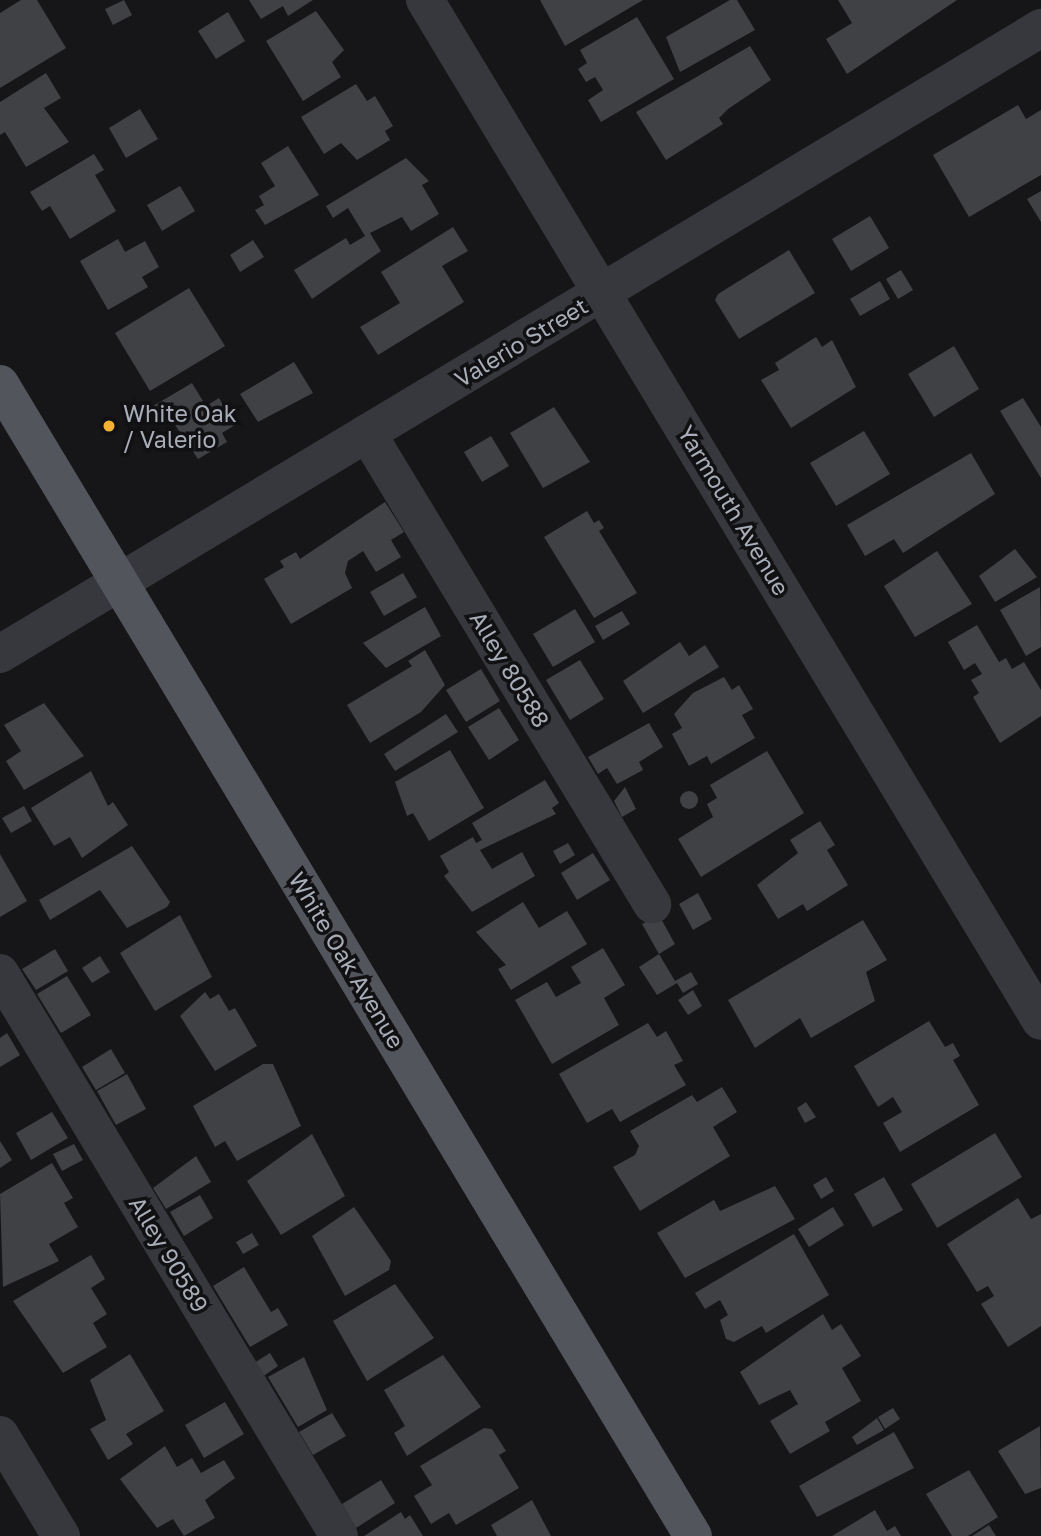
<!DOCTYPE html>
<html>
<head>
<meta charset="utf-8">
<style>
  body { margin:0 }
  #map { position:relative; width:1041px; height:1536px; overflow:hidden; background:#161618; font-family:"Golos Text",sans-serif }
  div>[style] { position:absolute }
  .building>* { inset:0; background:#404145 }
  .round { border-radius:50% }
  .minor>* { height:38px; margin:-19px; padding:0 19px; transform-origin:19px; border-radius:19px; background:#37383d }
  .major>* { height:38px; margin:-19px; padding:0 19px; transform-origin:19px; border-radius:19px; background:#53555c }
  .dots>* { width:19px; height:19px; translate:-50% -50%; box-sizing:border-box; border:4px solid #111113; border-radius:50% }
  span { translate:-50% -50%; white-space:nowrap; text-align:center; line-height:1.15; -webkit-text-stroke:7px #111113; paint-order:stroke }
  .street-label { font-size:23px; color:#a8adb8 }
  .poi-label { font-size:23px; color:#a8adb8 }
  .left { translate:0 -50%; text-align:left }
</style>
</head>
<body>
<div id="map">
  <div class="building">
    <i style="clip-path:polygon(21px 0,37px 0,66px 48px,0 88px,0 13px)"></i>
    <i style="clip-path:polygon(124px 0,132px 15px,113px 25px,105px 9px)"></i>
    <i style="clip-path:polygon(249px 0,313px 0,288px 16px,283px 6px,261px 19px)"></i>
    <i style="clip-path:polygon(540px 0,643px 0,565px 46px)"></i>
    <i style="clip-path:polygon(730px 0,737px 0,755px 30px,680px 72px,666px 37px)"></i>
    <i style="clip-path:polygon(838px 0,957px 0,847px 74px,826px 39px,852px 23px)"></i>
    <i style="clip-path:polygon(316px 11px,344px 50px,332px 62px,341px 77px,303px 101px,266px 41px)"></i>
    <i style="clip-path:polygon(228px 12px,245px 41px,216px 59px,198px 31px)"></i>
    <i style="clip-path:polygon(637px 17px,674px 79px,601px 122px,588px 100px,603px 90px,595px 77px,586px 82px,578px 69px,587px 63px,580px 50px)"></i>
    <i style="clip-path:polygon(750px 46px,771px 80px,728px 109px,719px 118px,723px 124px,666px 160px,636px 112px)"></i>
    <i style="clip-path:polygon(46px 73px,61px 98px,44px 108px,69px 142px,26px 167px,5px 132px,0 135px,0 102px)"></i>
    <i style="clip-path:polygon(356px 84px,367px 101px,375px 96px,393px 126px,385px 131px,390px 140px,357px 160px,341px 143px,324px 154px,301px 117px)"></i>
    <i style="clip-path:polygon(1018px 105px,1026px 119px,1041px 110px,1041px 175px,969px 217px,933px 155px)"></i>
    <i style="clip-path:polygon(140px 109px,158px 139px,126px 158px,109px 128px)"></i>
    <i style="clip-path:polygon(288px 146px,319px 195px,265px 225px,255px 210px,264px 205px,259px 196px,275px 186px,261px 163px)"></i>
    <i style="clip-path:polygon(94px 154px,104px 170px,95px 175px,116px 211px,70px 239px,50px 206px,42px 211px,30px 192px)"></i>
    <i style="clip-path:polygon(406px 158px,429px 181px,422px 185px,439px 214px,411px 231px,402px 217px,370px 233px,381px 251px,312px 299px,294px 270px,346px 238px,350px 245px,365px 236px,348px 208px,333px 218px,326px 206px)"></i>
    <i style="clip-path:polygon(180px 186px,195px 211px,162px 231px,147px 205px)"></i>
    <i style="clip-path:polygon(1041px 191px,1041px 222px,1027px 199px)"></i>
    <i style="clip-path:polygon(870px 216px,889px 248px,851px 271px,832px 239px)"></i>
    <i style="clip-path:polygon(453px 227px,468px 251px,442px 266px,464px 302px,378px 355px,360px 327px,400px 303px,381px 272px)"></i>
    <i style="clip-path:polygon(118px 239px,125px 252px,145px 241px,159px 267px,142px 277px,148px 287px,108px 310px,80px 261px)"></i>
    <i style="clip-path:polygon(253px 240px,264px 257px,240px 272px,230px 255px)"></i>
    <i style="clip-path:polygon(789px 250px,815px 293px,739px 339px,715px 300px,718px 294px)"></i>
    <i style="clip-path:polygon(901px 270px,913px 290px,898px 299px,886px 279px)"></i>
    <i style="clip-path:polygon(880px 281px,890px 299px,860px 316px,850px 299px)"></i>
    <i style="clip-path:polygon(189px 288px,225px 346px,150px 391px,115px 333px)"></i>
    <i style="clip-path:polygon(816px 337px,822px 347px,832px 340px,856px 387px,791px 428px,761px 380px,779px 370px,775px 363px)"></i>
    <i style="clip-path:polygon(954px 346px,979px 389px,934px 417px,908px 374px)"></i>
    <i style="clip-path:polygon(294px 362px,313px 393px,258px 422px,240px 394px)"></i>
    <i style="clip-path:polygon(192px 383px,206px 406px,219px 398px,235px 425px,222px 433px,227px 442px,198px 459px,165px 410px,158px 413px,153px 406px)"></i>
    <i style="clip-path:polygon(1023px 398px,1041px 427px,1041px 478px,1000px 411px)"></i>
    <i style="clip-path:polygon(554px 407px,590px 462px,543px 488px,510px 433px)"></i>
    <i style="clip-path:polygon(864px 431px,890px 474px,836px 506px,810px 463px)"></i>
    <i style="clip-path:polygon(491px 436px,509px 466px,482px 482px,464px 452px)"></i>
    <i style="clip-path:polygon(971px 453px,995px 494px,903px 553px,894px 539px,865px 556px,847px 525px)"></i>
    <i style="clip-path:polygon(385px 502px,404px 532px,391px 540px,401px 557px,376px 572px,363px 551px,348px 561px,345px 573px,352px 588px,291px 624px,264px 579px,284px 567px,280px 561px,296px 552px,300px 559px)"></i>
    <i style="clip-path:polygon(587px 511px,594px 523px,599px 520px,604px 528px,599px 531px,637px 593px,594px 618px,544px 537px)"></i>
    <i style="clip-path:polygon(1015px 549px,1037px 577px,995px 602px,979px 576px)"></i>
    <i style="clip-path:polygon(937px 551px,972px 604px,915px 637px,884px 586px)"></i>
    <i style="clip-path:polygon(403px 573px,417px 597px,384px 616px,370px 592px)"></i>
    <i style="clip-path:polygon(1040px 587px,1041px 647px,1026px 656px,1000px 610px)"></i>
    <i style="clip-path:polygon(425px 607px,441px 636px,386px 668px,363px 643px)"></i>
    <i style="clip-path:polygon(575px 609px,595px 642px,553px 667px,533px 634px)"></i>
    <i style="clip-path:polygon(622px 611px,630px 624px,603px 640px,595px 626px)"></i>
    <i style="clip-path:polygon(977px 625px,999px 662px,1006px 658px,1012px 669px,1024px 662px,1041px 690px,1041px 716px,1000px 743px,973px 697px,979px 693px,971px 680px,982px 674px,975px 663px,964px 670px,948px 642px)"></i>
    <i style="clip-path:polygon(680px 642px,689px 656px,705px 645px,719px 667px,643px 713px,623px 681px)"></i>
    <i style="clip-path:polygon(425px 650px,445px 685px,421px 712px,370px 743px,347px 705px,412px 666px,408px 661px)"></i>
    <i style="clip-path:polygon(580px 660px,604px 699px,570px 720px,546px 680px)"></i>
    <i style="clip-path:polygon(481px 669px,500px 701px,466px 722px,446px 690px)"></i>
    <i style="clip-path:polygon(724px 677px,732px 690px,739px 685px,753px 709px,742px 715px,755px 738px,711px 764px,707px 756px,689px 766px,672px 734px,682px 728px,674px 714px,693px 693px)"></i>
    <i style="clip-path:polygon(44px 703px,84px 756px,24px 790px,6px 761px,21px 751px,4px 725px)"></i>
    <i style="clip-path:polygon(499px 708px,519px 740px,489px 760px,468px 727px)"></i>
    <i style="clip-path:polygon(446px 714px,458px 732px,395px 771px,384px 754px)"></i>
    <i style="clip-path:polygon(649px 723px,663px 747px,639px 762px,643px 770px,617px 784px,607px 768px,598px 774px,588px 757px)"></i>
    <i style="clip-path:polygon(450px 750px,484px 808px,429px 841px,413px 813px,407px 816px,395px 782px)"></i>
    <i style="clip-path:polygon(767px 751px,804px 813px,701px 877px,678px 839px,713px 817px,707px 804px,717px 798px,710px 785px)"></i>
    <i style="clip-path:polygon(91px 771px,108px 806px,113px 802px,128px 825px,82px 858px,70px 837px,54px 846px,31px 808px)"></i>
    <i style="clip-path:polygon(545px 780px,559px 803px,552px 808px,556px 814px,480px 850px,492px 869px,522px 852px,535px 876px,472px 912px,444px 876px,449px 872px,440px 856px,473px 837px,476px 843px,482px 840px,472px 823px)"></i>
    <i style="clip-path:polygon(625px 787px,636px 809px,622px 817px,614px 801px)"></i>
    <i class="round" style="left:680px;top:791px;width:18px;height:18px"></i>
    <i style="clip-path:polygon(24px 806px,32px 821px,11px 833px,2px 818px)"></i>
    <i style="clip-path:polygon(820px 821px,835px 845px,827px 850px,848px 885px,807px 911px,803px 904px,778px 919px,757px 885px,798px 853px,790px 840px)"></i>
    <i style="clip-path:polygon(568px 843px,575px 855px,560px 864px,553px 851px)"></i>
    <i style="clip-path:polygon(132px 846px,170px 902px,167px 907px,127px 928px,100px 890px,50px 920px,39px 900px)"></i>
    <i style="clip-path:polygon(593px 853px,610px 880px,577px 900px,561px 873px)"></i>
    <i style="clip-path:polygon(0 854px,27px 901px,0 917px)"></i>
    <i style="clip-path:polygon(698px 893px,712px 919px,693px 930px,679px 904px)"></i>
    <i style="clip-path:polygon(523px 902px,539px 928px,567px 911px,587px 944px,511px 990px,498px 969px,506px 965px,476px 932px)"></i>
    <i style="clip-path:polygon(180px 915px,212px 977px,155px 1011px,120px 953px)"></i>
    <i style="clip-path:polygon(659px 915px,675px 944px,659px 954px,642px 924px)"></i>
    <i style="clip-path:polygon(863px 920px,887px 960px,866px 972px,875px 1001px,811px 1038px,800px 1018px,755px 1048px,728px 1000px)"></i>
    <i style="clip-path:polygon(603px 948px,625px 985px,604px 998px,619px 1025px,552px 1064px,515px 1000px,547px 982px,556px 997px,581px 983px,571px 967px)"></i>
    <i style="clip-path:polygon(55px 949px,68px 971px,36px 990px,22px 969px)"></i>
    <i style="clip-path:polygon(659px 954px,675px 981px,691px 972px,698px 984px,683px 993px,677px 983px,657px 995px,639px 967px)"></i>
    <i style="clip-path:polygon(100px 956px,110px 972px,92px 983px,82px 968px)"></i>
    <i style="clip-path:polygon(67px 976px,91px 1015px,61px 1033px,37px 994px)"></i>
    <i style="clip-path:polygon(693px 990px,702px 1006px,688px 1015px,678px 1000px)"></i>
    <i style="clip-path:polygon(205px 992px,210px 999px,219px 994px,229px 1011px,235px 1008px,257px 1046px,215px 1071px,180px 1016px)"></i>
    <i style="clip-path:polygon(929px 1021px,945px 1047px,953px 1043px,960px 1056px,953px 1060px,979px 1105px,900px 1152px,883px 1123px,902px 1112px,893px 1097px,878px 1107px,854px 1066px)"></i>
    <i style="clip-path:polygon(648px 1023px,657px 1037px,666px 1031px,683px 1061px,674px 1065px,686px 1085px,620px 1122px,612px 1109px,587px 1123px,559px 1074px)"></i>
    <i style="clip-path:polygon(7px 1033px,20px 1055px,0 1067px,0 1038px)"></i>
    <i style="clip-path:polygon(111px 1049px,125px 1073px,96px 1090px,82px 1067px)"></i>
    <i style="clip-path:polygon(263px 1064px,273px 1064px,301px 1126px,237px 1161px,225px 1141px,215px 1147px,193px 1106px)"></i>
    <i style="clip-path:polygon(127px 1074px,146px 1109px,116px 1125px,97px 1091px)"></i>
    <i style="clip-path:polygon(722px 1087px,737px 1112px,713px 1127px,730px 1156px,640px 1211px,613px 1167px,635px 1155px,639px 1146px,630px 1131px,692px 1095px,697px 1102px)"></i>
    <i style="clip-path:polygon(806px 1102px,816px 1117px,805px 1123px,797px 1108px)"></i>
    <i style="clip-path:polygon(52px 1112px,68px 1138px,31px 1160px,16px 1133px)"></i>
    <i style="clip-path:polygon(995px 1133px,1022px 1177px,937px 1228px,911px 1184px)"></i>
    <i style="clip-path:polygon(312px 1134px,345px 1196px,281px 1235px,247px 1181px)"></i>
    <i style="clip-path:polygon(0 1141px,12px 1160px,0 1168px)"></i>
    <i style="clip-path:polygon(74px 1144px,83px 1160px,62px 1171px,53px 1154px)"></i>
    <i style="clip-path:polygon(196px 1156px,211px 1182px,166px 1209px,153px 1188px)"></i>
    <i style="clip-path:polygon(52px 1163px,73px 1198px,64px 1203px,78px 1227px,49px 1244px,59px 1261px,3px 1287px,0 1194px)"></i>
    <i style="clip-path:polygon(826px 1177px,834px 1191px,821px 1199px,813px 1185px)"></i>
    <i style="clip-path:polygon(884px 1177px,903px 1210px,873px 1227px,854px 1194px)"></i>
    <i style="clip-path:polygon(775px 1186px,795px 1219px,685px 1278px,657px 1233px,714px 1200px,720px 1211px)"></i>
    <i style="clip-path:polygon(200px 1195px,213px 1218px,184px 1236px,170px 1212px)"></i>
    <i style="clip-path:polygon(1018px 1198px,1031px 1219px,1041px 1214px,1041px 1326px,1008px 1347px,981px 1304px,994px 1296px,988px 1286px,977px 1292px,947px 1244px)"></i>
    <i style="clip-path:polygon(354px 1207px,391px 1261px,389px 1270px,345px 1296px,312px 1236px)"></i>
    <i style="clip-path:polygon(833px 1207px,844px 1225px,809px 1247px,798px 1229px)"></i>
    <i style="clip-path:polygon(252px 1233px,259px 1245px,243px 1254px,236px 1242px)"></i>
    <i style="clip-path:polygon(794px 1234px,829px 1295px,766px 1333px,762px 1326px,734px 1342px,726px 1339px,720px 1320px,728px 1315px,720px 1300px,705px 1309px,695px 1293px)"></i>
    <i style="clip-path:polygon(91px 1255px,105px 1279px,91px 1288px,107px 1314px,93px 1323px,107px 1347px,63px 1373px,13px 1301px)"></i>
    <i style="clip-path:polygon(244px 1267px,271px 1312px,278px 1308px,288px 1325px,250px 1347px,213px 1286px)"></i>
    <i style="clip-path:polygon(395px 1284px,434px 1338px,367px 1381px,333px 1321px)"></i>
    <i style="clip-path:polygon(823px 1314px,832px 1330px,841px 1324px,861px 1356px,842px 1368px,861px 1401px,825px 1422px,830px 1431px,790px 1454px,770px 1421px,798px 1404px,790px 1390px,759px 1405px,740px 1372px)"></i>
    <i style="clip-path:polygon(270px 1353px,278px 1366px,262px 1377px,254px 1363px)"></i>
    <i style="clip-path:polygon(130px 1354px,164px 1411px,126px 1434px,133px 1444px,108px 1460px,90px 1429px,106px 1420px,90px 1380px)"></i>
    <i style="clip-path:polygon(443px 1355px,481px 1407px,407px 1456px,394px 1433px,405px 1426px,384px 1390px)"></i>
    <i style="clip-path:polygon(304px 1357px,327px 1410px,298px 1427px,268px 1377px)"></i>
    <i style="clip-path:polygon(225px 1402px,244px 1434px,204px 1458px,185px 1425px)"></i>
    <i style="clip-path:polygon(893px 1408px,900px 1419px,885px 1429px,878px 1417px)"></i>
    <i style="clip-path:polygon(332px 1413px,346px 1436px,313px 1455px,299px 1432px)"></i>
    <i style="clip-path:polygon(877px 1418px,884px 1430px,857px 1445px,852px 1437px)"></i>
    <i style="clip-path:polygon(1040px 1426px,1041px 1488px,1025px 1494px,998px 1451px)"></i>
    <i style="clip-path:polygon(484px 1428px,492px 1429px,506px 1451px,499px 1455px,519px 1488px,456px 1525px,449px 1513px,431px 1524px,414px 1496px,432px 1485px,420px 1466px)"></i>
    <i style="clip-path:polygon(894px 1432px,914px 1468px,817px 1517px,799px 1486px)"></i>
    <i style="clip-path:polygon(165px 1446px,177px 1467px,192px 1458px,201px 1473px,224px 1460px,235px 1478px,205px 1500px,215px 1518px,184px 1536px,173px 1519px,157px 1528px,120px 1479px)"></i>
    <i style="clip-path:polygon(969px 1470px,998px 1517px,968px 1536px,952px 1536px,926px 1494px)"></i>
    <i style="clip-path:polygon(381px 1480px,395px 1503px,356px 1528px,342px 1504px)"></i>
    <i style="clip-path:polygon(532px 1500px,551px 1536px,497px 1536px,491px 1525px)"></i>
    <i style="clip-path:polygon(875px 1510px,887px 1531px,895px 1526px,901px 1536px,832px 1536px)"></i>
    <i style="clip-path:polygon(401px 1512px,405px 1519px,410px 1515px,423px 1536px,364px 1536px)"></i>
    <i style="clip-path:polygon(989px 1525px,996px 1536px,972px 1536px)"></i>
  </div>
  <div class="minor">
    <i style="left:425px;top:0;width:1192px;rotate:58.9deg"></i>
    <i style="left:367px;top:433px;width:551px;rotate:58.82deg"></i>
    <i style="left:0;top:654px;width:1215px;rotate:-31.02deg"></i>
    <i style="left:0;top:973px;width:657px;rotate:58.95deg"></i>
    <i style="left:0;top:1435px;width:118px;rotate:58.9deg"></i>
  </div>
  <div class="major">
    <i style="left:0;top:384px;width:1344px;rotate:58.97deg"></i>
  </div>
  <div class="dots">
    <i style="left:109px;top:426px;background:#f2b134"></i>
  </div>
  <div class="street-label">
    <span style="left:521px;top:342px;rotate:-31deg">Valerio Street</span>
    <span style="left:734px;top:510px;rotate:59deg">Yarmouth Avenue</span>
    <span style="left:510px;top:669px;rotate:59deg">Alley 80588</span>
    <span style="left:347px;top:960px;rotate:59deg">White Oak Avenue</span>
    <span style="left:169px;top:1254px;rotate:59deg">Alley 90589</span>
  </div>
  <div class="poi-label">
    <span class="left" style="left:123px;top:426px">White Oak<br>/ Valerio</span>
  </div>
</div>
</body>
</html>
